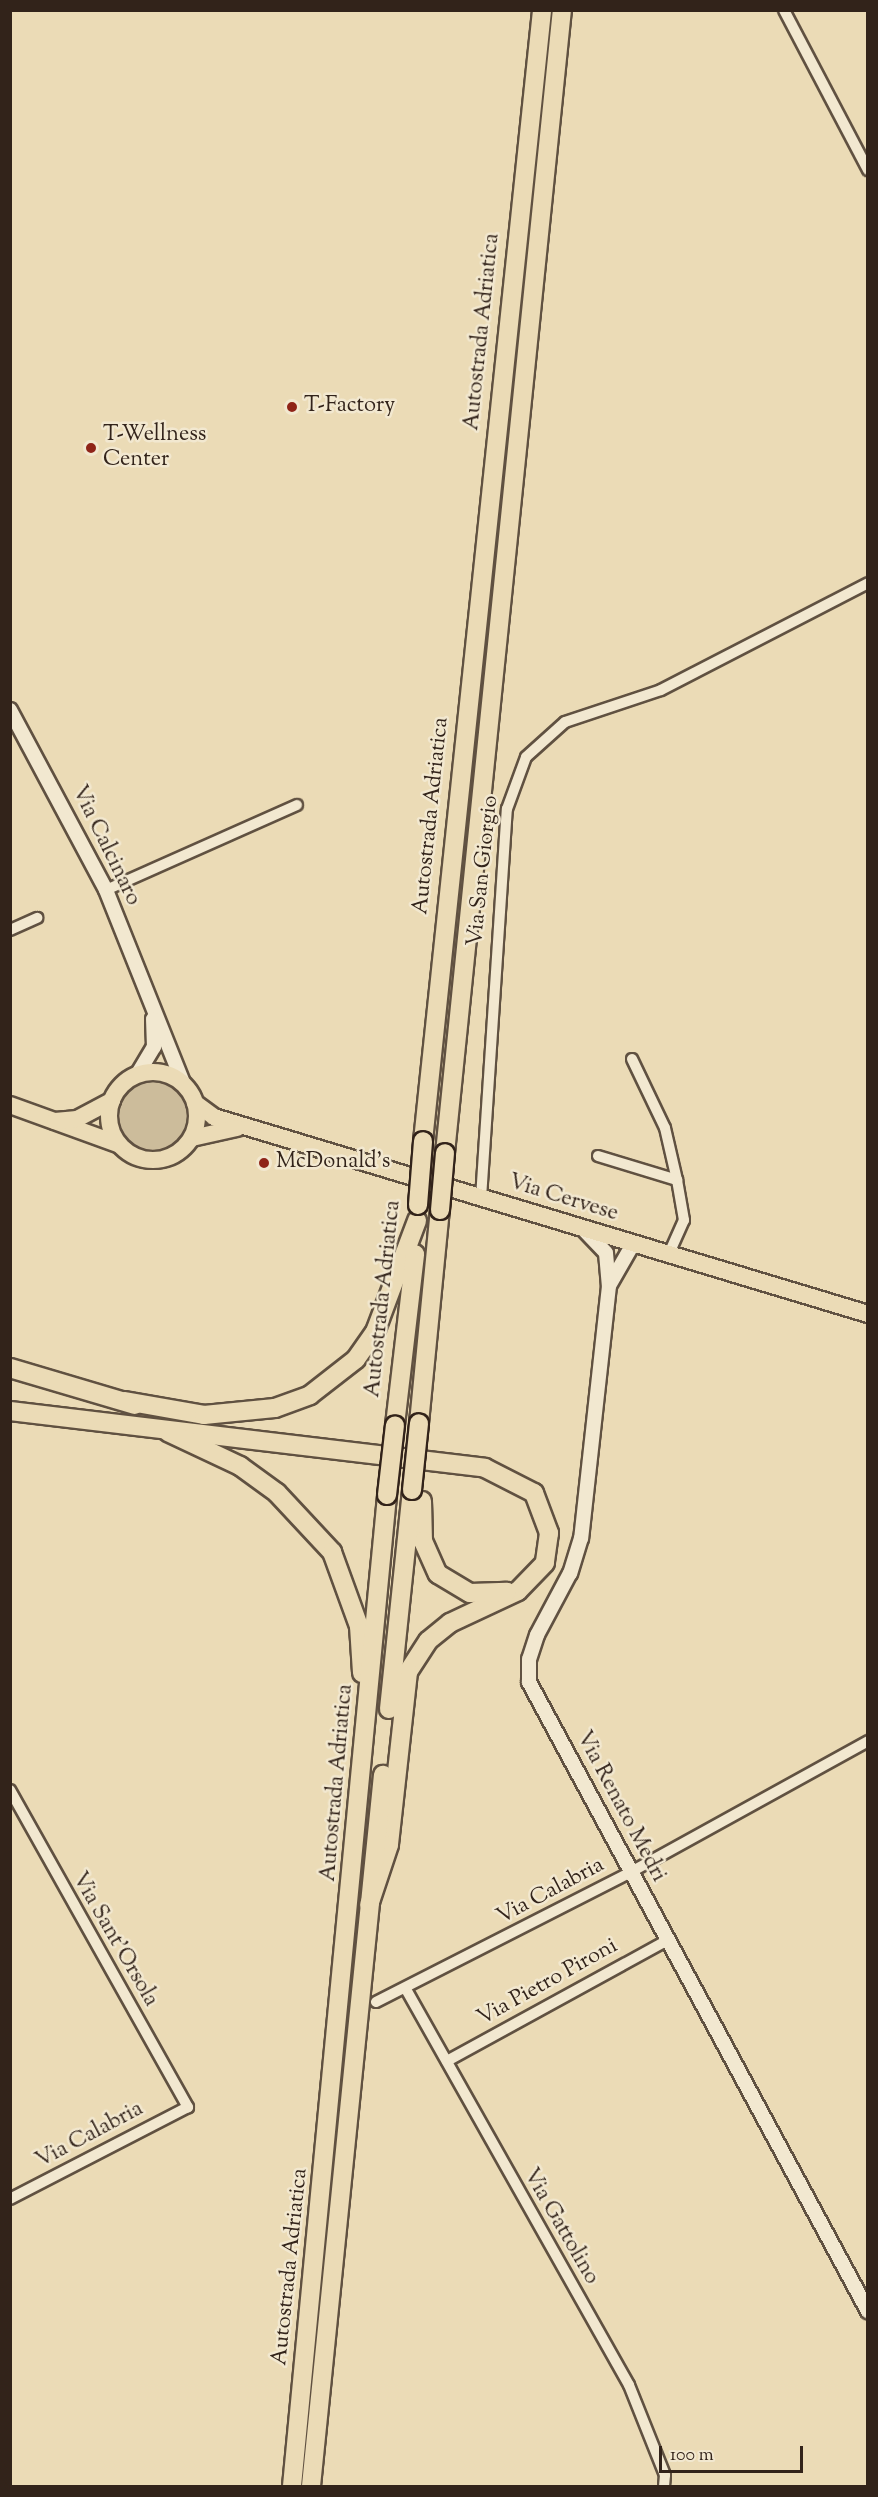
<!DOCTYPE html>
<html>
<head>
<meta charset="utf-8">
<style>
  body { margin:0 }
  #map { position:relative; width:878px; height:2497px; overflow:hidden; background:#ebdbb6; font-family:"Sorts Mill Goudy",serif }
  div>[style] { position:absolute }
  .green>* { inset:0; background:#ccbc9b }
  .round { border-radius:50% }
  .roads { filter:drop-shadow(2px 0 #605141) drop-shadow(-2px 0 #605141) drop-shadow(0 2px #605141) drop-shadow(0 -2px #605141) }
  .street>* { height:10px; margin:-5px; padding:0 5px; transform-origin:5px; border-radius:5px; background:#f2e8d0 }
  .secondary>* { height:14px; margin:-7px; padding:0 7px; transform-origin:7px; border-radius:7px; background:#f2e8d0 }
  .primary>* { height:16px; margin:-8px; padding:0 8px; transform-origin:8px; border-radius:8px; background:#ebdbb6 }
  .primary>.ring { margin:-8px; padding:0; box-sizing:content-box; background:none; border:16px solid #ebdbb6; border-radius:50% }
  .highway>* { height:18px; margin:-9px; padding:0 9px; transform-origin:9px; border-radius:9px; background:#ebdbb6 }
  .bridges { filter:drop-shadow(2px 0 #32231a) drop-shadow(-2px 0 #32231a) drop-shadow(0 2px #32231a) drop-shadow(0 -2px #32231a) }
  .highway-bridge>* { height:18px; margin:-9px; padding:0 9px; transform-origin:9px; border-radius:9px; background:#ebdbb6 }
  .dots>* { width:16px; height:16px; translate:-50% -50%; box-sizing:border-box; border:3px solid #f2e8d0; border-radius:50% }
  span { translate:-50% -50%; white-space:nowrap; text-align:center; line-height:1.15; -webkit-text-stroke:5px #f2e8d0; paint-order:stroke }
  .street-label { font-size:22px; color:#32231a }
  .poi-label { font-size:22px; color:#32231a }
  .left { translate:0 -50%; text-align:left }
  .frame { position:absolute; inset:0; border:12px solid #32231a; pointer-events:none }
  .scale { position:absolute; left:659px; top:2446px; width:144px; height:27px; box-sizing:border-box; border:3px solid #32231a; border-top:0; padding-left:8px; font-size:18px; line-height:21px; white-space:nowrap; color:#32231a; -webkit-text-stroke:4px #f2e8d0; paint-order:stroke }
</style>
</head>
<body>
<div id="map">
  <div class="green">
    <i class="round" style="left:118px;top:1082px;width:70px;height:70px"></i>
  </div>
  <div class="roads">
    <div class="street">
      <i style="left:784px;top:10px;width:181px;rotate:62.3deg"></i>
      <i style="left:106px;top:890px;width:209px;rotate:-24deg"></i>
      <i style="left:10px;top:930px;width:30px;rotate:-24deg"></i>
      <i style="left:632px;top:1059px;width:76px;rotate:64.4deg"></i>
      <i style="left:665px;top:1128px;width:53px;rotate:77deg"></i>
      <i style="left:677px;top:1180px;width:41px;rotate:80.1deg"></i>
      <i style="left:684px;top:1220px;width:37px;rotate:114deg"></i>
      <i style="left:598px;top:1156px;width:83px;rotate:16.9deg"></i>
      <i style="left:481px;top:1198px;width:390px;rotate:-86.2deg"></i>
      <i style="left:507px;top:809px;width:55px;rotate:-69.9deg"></i>
      <i style="left:526px;top:757px;width:52px;rotate:-41.9deg"></i>
      <i style="left:565px;top:722px;width:101px;rotate:-18.4deg"></i>
      <i style="left:661px;top:690px;width:233px;rotate:-27.3deg"></i>
      <i style="left:10px;top:1790px;width:364px;rotate:60.7deg"></i>
      <i style="left:188px;top:2107px;width:200px;rotate:152.7deg"></i>
      <i style="left:407px;top:1991px;width:452px;rotate:60.6deg"></i>
      <i style="left:629px;top:2385px;width:97px;rotate:68.2deg"></i>
      <i style="left:665px;top:2475px;width:11px;rotate:95deg"></i>
      <i style="left:376px;top:2002px;width:286px;rotate:-27deg"></i>
      <i style="left:631px;top:1872px;width:271px;rotate:-28.9deg"></i>
      <i style="left:447px;top:2061px;width:252px;rotate:-28.7deg"></i>
    </div>
    <div class="secondary">
      <i style="left:10px;top:710px;width:204px;rotate:61.9deg"></i>
      <i style="left:106px;top:890px;width:210px;rotate:68.2deg"></i>
      <i style="left:137px;top:1075px;width:33px;rotate:-59deg"></i>
      <i style="left:154px;top:1047px;width:28px;rotate:-92deg"></i>
      <i style="left:585px;top:1231px;width:30px;rotate:46deg"></i>
      <i style="left:606px;top:1253px;width:33px;rotate:85deg"></i>
      <i style="left:609px;top:1286px;width:254px;rotate:96.3deg"></i>
      <i style="left:581px;top:1538px;width:37px;rotate:107deg"></i>
      <i style="left:570px;top:1573px;width:70px;rotate:118deg"></i>
      <i style="left:537px;top:1635px;width:25px;rotate:108deg"></i>
      <i style="left:529px;top:1659px;width:23px;rotate:90deg"></i>
      <i style="left:529px;top:1682px;width:715px;rotate:61.68deg"></i>
      <i style="left:610px;top:1284px;width:46px;rotate:-60.1deg"></i>
    </div>
    <div class="primary">
      <i class="ring" style="left:109px;top:1072px;width:72px;height:72px"></i>
      <i style="left:195px;top:1103px;width:24px;rotate:36deg"></i>
      <i style="left:214px;top:1117px;width:683px;rotate:16.76deg"></i>
      <i style="left:10px;top:1105px;width:115px;rotate:19.9deg"></i>
      <i style="left:55px;top:1121px;width:22px;rotate:-5deg"></i>
      <i style="left:77px;top:1119px;width:40px;rotate:-28deg"></i>
      <i style="left:192px;top:1138px;width:46px;rotate:-12.5deg"></i>
    </div>
    <div class="highway">
      <i style="left:423px;top:1141px;width:1137px;rotate:-83.99deg"></i>
      <i style="left:445px;top:1153px;width:1149px;rotate:-84.16deg"></i>
      <i style="left:10px;top:1368px;width:130px;rotate:16.5deg"></i>
      <i style="left:125px;top:1401px;width:80px;rotate:10deg"></i>
      <i style="left:204px;top:1415px;width:71px;rotate:-5.6deg"></i>
      <i style="left:275px;top:1408px;width:37px;rotate:-20deg"></i>
      <i style="left:310px;top:1395px;width:58px;rotate:-38deg"></i>
      <i style="left:356px;top:1359px;width:33px;rotate:-55deg"></i>
      <i style="left:375px;top:1332px;width:119px;rotate:-69.3deg"></i>
      <i style="left:10px;top:1411px;width:478px;rotate:6.8deg"></i>
      <i style="left:485px;top:1468px;width:55px;rotate:27deg"></i>
      <i style="left:534px;top:1493px;width:43px;rotate:69.4deg"></i>
      <i style="left:549px;top:1533px;width:30px;rotate:98deg"></i>
      <i style="left:545px;top:1563px;width:39px;rotate:134deg"></i>
      <i style="left:518px;top:1591px;width:75px;rotate:154.8deg"></i>
      <i style="left:450px;top:1623px;width:28px;rotate:141deg"></i>
      <i style="left:428px;top:1641px;width:37px;rotate:123deg"></i>
      <i style="left:408px;top:1672px;width:174px;rotate:96.3deg"></i>
      <i style="left:389px;top:1845px;width:63px;rotate:108.4deg"></i>
      <i style="left:419px;top:1423px;width:214px;rotate:-84.4deg"></i>
      <i style="left:395px;top:1425px;width:172px;rotate:-83.3deg"></i>
      <i style="left:168px;top:1432px;width:80px;rotate:25.3deg"></i>
      <i style="left:240px;top:1466px;width:46px;rotate:36.1deg"></i>
      <i style="left:277px;top:1493px;width:81px;rotate:47deg"></i>
      <i style="left:332px;top:1552px;width:79px;rotate:70deg"></i>
      <i style="left:359px;top:1626px;width:47px;rotate:86.3deg"></i>
      <i style="left:422px;top:1501px;width:40px;rotate:88.6deg"></i>
      <i style="left:423px;top:1541px;width:36px;rotate:66deg"></i>
      <i style="left:438px;top:1574px;width:37px;rotate:31deg"></i>
      <i style="left:470px;top:1593px;width:37px;rotate:-2deg"></i>
      <i style="left:389px;top:1709px;width:220px;rotate:-84deg"></i>
      <i style="left:292px;top:2486px;width:996px;rotate:-84.52deg"></i>
      <i style="left:311px;top:2486px;width:715px;rotate:-84.22deg"></i>
    </div>
  </div>
  <div class="bridges">
    <div class="highway-bridge">
      <i style="left:418px;top:1205px;width:64px;rotate:-85.5deg"></i>
      <i style="left:440px;top:1210px;width:57px;rotate:-85deg"></i>
      <i style="left:412px;top:1490px;width:67px;rotate:-84deg"></i>
      <i style="left:387px;top:1495px;width:70px;rotate:-83.5deg"></i>
    </div>
  </div>
  <div class="dots">
    <i style="left:292px;top:407px;background:#8f2418"></i>
    <i style="left:91px;top:448px;background:#8f2418"></i>
    <i style="left:264px;top:1163px;background:#8f2418"></i>
  </div>
  <div class="street-label">
    <span style="left:483px;top:332px;rotate:-84deg">Autostrada Adriatica</span>
    <span style="left:432px;top:816px;rotate:-84deg">Autostrada Adriatica</span>
    <span style="left:105px;top:846px;rotate:64deg">Via Calcinaro</span>
    <span style="left:484px;top:871px;rotate:-84deg">Via San Giorgio</span>
    <span style="left:563px;top:1199px;rotate:17deg">Via Cervese</span>
    <span style="left:384px;top:1299px;rotate:-84deg">Autostrada Adriatica</span>
    <span style="left:338px;top:1783px;rotate:-85deg">Autostrada Adriatica</span>
    <span style="left:620px;top:1807px;rotate:62deg">Via Renato Medri</span>
    <span style="left:551px;top:1892px;rotate:-28deg">Via Calabria</span>
    <span style="left:114px;top:1940px;rotate:60deg">Via Sant'Orsola</span>
    <span style="left:548px;top:1983px;rotate:-29deg">Via Pietro Pironi</span>
    <span style="left:90px;top:2136px;rotate:-28deg">Via Calabria</span>
    <span style="left:560px;top:2227px;rotate:60deg">Via Gattolino</span>
    <span style="left:291px;top:2267px;rotate:-84deg">Autostrada Adriatica</span>
  </div>
  <div class="poi-label">
    <span class="left" style="left:304px;top:407px">T-Factory</span>
    <span class="left" style="left:103px;top:448px">T-Wellness<br>Center</span>
    <span class="left" style="left:276px;top:1163px">McDonald's</span>
  </div>
  <div class="frame"></div>
  <div class="scale">100 m</div>
</div>
</body>
</html>
